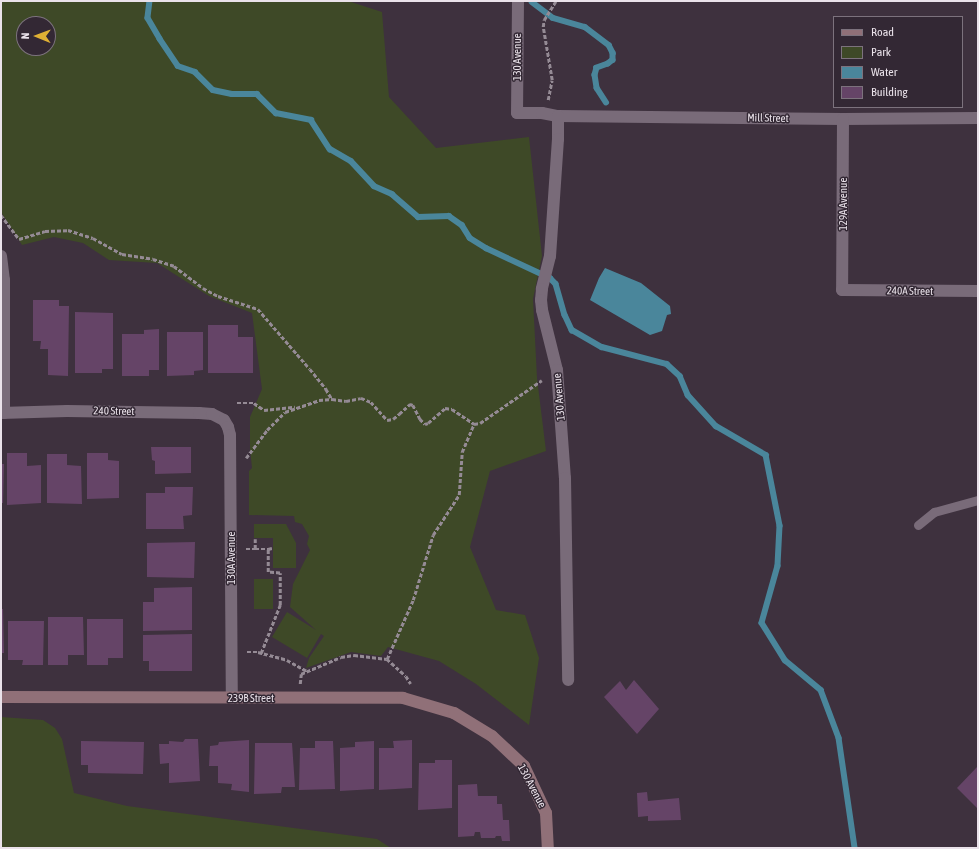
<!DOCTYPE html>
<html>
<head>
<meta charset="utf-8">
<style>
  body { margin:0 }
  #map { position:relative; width:979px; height:849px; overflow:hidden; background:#3e313e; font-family:"Asap Condensed",sans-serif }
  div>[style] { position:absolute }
  .green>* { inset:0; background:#3e4927 }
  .water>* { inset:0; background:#4a869b }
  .stream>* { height:5.5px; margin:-2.75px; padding:0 2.75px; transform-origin:2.75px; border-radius:2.75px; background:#4a869b }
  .building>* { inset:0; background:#654467 }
  .path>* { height:2.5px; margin-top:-1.25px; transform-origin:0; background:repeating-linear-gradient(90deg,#958b95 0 4px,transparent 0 6px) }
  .lane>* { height:9px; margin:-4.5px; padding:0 4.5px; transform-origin:4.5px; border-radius:4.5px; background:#796b79 }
  .street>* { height:12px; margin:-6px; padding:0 6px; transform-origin:6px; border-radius:6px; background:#796b79 }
  .secondary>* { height:12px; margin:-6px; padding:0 6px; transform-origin:6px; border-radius:6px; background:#907078 }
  span { translate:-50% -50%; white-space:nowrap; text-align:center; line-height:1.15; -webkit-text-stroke:3px #332834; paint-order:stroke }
  .street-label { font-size:11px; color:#eae2ea }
  .frame { position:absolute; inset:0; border:2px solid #eae2ea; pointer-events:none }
  .legend { position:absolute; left:833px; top:16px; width:130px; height:92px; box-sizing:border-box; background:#332834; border:1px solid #7c727d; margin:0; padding:5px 7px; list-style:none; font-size:12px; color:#eae2ea }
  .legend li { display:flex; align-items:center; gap:8px; height:20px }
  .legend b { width:20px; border:1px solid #7c727d }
  .north { position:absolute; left:16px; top:16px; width:40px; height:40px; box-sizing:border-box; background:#332834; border:1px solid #7c727d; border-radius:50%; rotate:271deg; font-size:11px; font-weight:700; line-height:16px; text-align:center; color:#eae2ea }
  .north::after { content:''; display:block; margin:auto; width:14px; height:18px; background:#dfb034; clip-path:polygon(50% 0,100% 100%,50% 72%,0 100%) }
</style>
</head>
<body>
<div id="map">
  <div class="green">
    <i style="clip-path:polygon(evenodd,1px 1px,348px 1px,382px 12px,389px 97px,436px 148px,529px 137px,542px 256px,533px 299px,537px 378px,546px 451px,490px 471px,470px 547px,496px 610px,525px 615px,539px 658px,529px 725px,476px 684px,439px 661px,388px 647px,381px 656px,351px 652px,306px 668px,309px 658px,324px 636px,321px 634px,307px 658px,272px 637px,287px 612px,316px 630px,290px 607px,293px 584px,310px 550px,307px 544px,309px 536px,302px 524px,295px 522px,294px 516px,249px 515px,249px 471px,252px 468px,250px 449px,250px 417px,262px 389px,252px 313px,209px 296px,157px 263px,109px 260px,83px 243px,54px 237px,22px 245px,1px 212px,1px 1px,24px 24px,48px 24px,48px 48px,24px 48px,24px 24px)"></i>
    <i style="clip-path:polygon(254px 524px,286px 524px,296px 543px,296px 568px,273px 568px,273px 538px,254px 538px)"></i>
    <i style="clip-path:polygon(254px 579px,273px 579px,273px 609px,254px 609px)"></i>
    <i style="clip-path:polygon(1px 717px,43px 720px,55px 728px,62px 739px,74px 793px,127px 806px,377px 839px,391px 848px,1px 848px)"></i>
  </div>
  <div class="water">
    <i style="clip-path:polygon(605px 268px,641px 283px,670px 306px,671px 314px,667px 315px,662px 331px,650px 335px,590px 300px,599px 278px)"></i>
  </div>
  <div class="stream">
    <i style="left:150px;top:1px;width:17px;rotate:97deg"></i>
    <i style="left:148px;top:18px;width:24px;rotate:60deg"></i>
    <i style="left:160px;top:39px;width:32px;rotate:56deg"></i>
    <i style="left:178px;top:66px;width:18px;rotate:19deg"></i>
    <i style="left:195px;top:72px;width:25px;rotate:45deg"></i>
    <i style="left:213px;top:90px;width:19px;rotate:12deg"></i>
    <i style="left:232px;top:94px;width:25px"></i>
    <i style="left:257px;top:94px;width:27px;rotate:45deg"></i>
    <i style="left:276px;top:113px;width:36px;rotate:11deg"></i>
    <i style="left:311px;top:120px;width:35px;rotate:57deg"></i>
    <i style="left:330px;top:149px;width:24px;rotate:30deg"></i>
    <i style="left:351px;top:161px;width:34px;rotate:47deg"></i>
    <i style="left:374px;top:186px;width:20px;rotate:24deg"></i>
    <i style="left:392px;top:194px;width:35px;rotate:41deg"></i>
    <i style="left:418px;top:217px;width:31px;rotate:-2deg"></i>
    <i style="left:449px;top:216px;width:16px;rotate:35deg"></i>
    <i style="left:462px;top:225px;width:15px;rotate:58deg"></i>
    <i style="left:470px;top:238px;width:19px;rotate:32deg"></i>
    <i style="left:486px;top:248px;width:71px;rotate:25.1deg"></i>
    <i style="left:550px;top:278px;width:8px;rotate:45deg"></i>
    <i style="left:556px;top:284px;width:32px;rotate:74deg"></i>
    <i style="left:565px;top:315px;width:17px;rotate:65deg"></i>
    <i style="left:572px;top:330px;width:34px;rotate:30deg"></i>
    <i style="left:602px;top:347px;width:67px;rotate:14.7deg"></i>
    <i style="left:667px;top:364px;width:18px;rotate:43deg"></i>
    <i style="left:680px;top:376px;width:21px;rotate:67deg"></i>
    <i style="left:688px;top:395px;width:42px;rotate:47.9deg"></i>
    <i style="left:716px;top:426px;width:58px;rotate:30.1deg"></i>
    <i style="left:766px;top:455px;width:72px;rotate:78.8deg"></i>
    <i style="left:780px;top:526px;width:40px;rotate:92.9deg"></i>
    <i style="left:778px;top:566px;width:59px;rotate:105.7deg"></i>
    <i style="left:762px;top:623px;width:44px;rotate:58.1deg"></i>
    <i style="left:785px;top:660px;width:47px;rotate:39.8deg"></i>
    <i style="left:821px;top:690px;width:51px;rotate:69.4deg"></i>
    <i style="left:839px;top:738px;width:111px;rotate:81.7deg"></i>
    <i style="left:532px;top:2px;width:26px;rotate:37deg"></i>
    <i style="left:553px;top:18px;width:33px;rotate:16deg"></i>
    <i style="left:585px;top:27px;width:30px;rotate:37deg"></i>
    <i style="left:609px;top:45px;width:9px;rotate:63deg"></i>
    <i style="left:613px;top:53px;width:7px;rotate:90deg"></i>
    <i style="left:613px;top:60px;width:6px;rotate:141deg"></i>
    <i style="left:608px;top:64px;width:12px;rotate:160deg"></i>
    <i style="left:597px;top:68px;width:7px;rotate:106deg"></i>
    <i style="left:595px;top:75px;width:13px;rotate:81deg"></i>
    <i style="left:597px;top:88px;width:17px;rotate:57deg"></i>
  </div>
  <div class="building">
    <i style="clip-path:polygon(33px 300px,59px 300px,59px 306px,69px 306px,68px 376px,48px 375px,48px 349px,40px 349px,41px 341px,33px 341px)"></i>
    <i style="clip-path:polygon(75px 312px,113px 313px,113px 369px,102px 369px,102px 373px,75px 373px)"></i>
    <i style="clip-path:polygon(208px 325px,238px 325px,238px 337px,253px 337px,253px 373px,208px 373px)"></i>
    <i style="clip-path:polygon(159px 329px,159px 370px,149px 370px,149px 376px,122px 376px,122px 334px,144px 334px,144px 330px)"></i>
    <i style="clip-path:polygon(167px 332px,203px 332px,203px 370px,194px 371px,194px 375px,167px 376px)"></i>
    <i style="clip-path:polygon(151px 447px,191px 447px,191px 473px,155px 474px,155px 461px,152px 460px)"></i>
    <i style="clip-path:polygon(7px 453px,27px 453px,27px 466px,41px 465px,41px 503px,7px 505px)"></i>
    <i style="clip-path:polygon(87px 453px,108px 453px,108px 460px,119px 461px,119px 498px,87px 499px)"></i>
    <i style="clip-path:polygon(47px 454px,67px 454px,67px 465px,81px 466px,82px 504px,47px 503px)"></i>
    <i style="clip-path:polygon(1px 464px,4px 464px,3px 503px,1px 503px)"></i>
    <i style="clip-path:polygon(165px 487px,193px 487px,192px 515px,183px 516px,184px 529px,146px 529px,146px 493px,165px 493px)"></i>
    <i style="clip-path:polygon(195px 542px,194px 578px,147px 577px,147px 543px)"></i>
    <i style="clip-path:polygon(192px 587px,192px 630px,143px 631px,143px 602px,154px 602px,154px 588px)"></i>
    <i style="clip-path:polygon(1px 609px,3px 609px,4px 653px,1px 653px)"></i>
    <i style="clip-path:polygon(48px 617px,83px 617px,84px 655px,68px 655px,68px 665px,48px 665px)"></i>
    <i style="clip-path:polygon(87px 619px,123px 619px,123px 658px,108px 658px,108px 665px,87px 665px)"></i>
    <i style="clip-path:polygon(8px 621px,44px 621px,43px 665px,22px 665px,23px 660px,8px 660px)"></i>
    <i style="clip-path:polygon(192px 634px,192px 671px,149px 671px,149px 661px,143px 661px,143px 635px)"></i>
    <i style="clip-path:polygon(634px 680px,659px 709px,637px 734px,604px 697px,620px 681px,626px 690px)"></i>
    <i style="clip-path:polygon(185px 739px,198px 739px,200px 781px,169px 783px,169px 763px,160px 764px,159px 744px,169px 744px,169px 741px,183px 742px)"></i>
    <i style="clip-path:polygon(249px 740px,249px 792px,231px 790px,232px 784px,218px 783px,218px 766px,209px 766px,210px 746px,218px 745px,219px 742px)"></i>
    <i style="clip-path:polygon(412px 740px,412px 788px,379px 790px,379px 748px,394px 748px,393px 741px)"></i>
    <i style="clip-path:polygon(81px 741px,144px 742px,143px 774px,88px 773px,88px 765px,81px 765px)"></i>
    <i style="clip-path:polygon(315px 741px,333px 741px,335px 789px,299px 790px,300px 748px,315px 748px)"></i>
    <i style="clip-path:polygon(374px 741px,374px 789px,340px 791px,340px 748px,355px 747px,355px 742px)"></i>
    <i style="clip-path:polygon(255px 743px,292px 743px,295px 787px,282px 787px,281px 793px,254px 794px)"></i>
    <i style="clip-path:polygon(435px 760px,452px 760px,452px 808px,418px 810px,419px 763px,435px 763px)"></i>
    <i style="clip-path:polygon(978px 766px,978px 809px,957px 788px)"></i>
    <i style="clip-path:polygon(477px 784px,478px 796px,497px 796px,497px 804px,502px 804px,503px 820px,509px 820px,510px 841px,502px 841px,501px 836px,496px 836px,495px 838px,481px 838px,480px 832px,475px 832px,474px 836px,458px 837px,458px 785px)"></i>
    <i style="clip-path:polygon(647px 792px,648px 801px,679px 798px,681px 820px,648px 821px,648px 816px,638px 817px,637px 793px)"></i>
  </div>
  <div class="path">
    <i style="left:548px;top:100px;width:20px;rotate:-79deg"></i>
    <i style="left:552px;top:80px;width:54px;rotate:-99.6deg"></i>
    <i style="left:543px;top:27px;width:7px;rotate:-82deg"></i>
    <i style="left:544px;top:20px;width:22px;rotate:-58deg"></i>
    <i style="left:1px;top:215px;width:30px;rotate:53deg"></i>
    <i style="left:19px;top:239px;width:27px;rotate:-17deg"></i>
    <i style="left:45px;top:231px;width:23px;rotate:-2deg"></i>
    <i style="left:68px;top:230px;width:26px;rotate:18deg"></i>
    <i style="left:93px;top:238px;width:33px;rotate:29deg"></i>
    <i style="left:122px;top:254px;width:31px;rotate:9deg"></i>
    <i style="left:153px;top:259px;width:22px;rotate:18deg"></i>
    <i style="left:174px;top:266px;width:36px;rotate:37deg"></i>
    <i style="left:203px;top:288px;width:17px;rotate:28deg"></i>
    <i style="left:218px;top:296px;width:42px;rotate:18deg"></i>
    <i style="left:258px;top:309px;width:79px;rotate:49.1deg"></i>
    <i style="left:310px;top:369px;width:26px;rotate:51deg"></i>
    <i style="left:326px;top:389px;width:12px;rotate:59deg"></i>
    <i style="left:332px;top:399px;width:14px;rotate:8deg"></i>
    <i style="left:346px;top:401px;width:15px;rotate:-11deg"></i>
    <i style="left:361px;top:398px;width:11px;rotate:22deg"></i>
    <i style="left:371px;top:402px;width:24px;rotate:48deg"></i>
    <i style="left:387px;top:420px;width:6px;rotate:-9deg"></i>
    <i style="left:393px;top:419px;width:8px;rotate:-40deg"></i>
    <i style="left:399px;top:414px;width:15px;rotate:-42deg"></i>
    <i style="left:410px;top:404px;width:3px;rotate:18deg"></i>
    <i style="left:413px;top:405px;width:16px;rotate:63deg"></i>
    <i style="left:420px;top:419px;width:7px;rotate:45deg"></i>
    <i style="left:425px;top:424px;width:3px;rotate:-18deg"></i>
    <i style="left:428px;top:423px;width:23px;rotate:-41deg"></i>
    <i style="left:445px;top:408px;width:7px;rotate:8deg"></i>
    <i style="left:452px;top:409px;width:27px;rotate:34deg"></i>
    <i style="left:474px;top:424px;width:6px;rotate:-9deg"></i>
    <i style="left:480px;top:423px;width:75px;rotate:-34.7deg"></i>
    <i style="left:237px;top:403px;width:17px"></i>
    <i style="left:254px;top:403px;width:12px;rotate:35deg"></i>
    <i style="left:264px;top:410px;width:31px;rotate:-6deg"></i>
    <i style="left:246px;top:458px;width:35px;rotate:-53deg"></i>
    <i style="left:267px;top:430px;width:25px;rotate:-45deg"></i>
    <i style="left:285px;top:412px;width:36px;rotate:-19deg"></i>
    <i style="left:319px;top:400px;width:13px;rotate:-4deg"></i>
    <i style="left:246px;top:549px;width:9px"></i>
    <i style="left:255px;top:549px;width:10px;rotate:-90deg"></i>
    <i style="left:255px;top:549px;width:13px"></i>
    <i style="left:247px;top:652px;width:11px"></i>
    <i style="left:258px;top:652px;width:30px;rotate:15deg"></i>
    <i style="left:287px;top:660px;width:23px;rotate:29deg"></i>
    <i style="left:261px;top:653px;width:52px;rotate:-68.4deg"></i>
    <i style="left:280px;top:605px;width:32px;rotate:-90deg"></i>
    <i style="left:280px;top:573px;width:12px;rotate:-175deg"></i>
    <i style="left:268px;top:572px;width:23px;rotate:-90deg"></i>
    <i style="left:268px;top:549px;width:4px;rotate:-14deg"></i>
    <i style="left:387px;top:659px;width:64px;rotate:-66.2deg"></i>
    <i style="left:413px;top:600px;width:68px;rotate:-72.9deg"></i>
    <i style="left:433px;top:535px;width:48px;rotate:-57deg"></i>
    <i style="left:459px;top:495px;width:43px;rotate:-86deg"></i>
    <i style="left:462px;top:452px;width:30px;rotate:-67deg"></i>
    <i style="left:300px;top:684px;width:10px;rotate:-84deg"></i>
    <i style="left:301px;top:674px;width:43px;rotate:-23deg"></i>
    <i style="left:341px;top:657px;width:13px;rotate:-9deg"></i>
    <i style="left:354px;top:655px;width:33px;rotate:7deg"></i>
    <i style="left:387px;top:659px;width:25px;rotate:42deg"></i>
    <i style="left:406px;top:676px;width:9px;rotate:58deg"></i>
  </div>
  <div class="lane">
    <i style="left:918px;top:525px;width:21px;rotate:-39deg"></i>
    <i style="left:934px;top:512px;width:46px;rotate:-15.3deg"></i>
  </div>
  <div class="street">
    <i style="left:518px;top:1px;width:112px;rotate:90.5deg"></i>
    <i style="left:517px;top:113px;width:25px"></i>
    <i style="left:542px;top:113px;width:16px;rotate:11deg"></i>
    <i style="left:558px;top:116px;width:285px;rotate:0.6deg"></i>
    <i style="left:843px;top:119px;width:135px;rotate:-0.4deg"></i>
    <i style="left:558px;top:116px;width:23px;rotate:90deg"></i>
    <i style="left:558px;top:139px;width:117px;rotate:93.9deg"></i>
    <i style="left:550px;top:256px;width:34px;rotate:104deg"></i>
    <i style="left:542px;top:289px;width:11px;rotate:95deg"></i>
    <i style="left:541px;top:300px;width:10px;rotate:84deg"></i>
    <i style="left:542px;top:310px;width:62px;rotate:76deg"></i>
    <i style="left:557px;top:370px;width:108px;rotate:85.8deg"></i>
    <i style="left:565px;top:478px;width:202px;rotate:89.1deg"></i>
    <i style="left:843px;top:119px;width:171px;rotate:90.3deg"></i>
    <i style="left:842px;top:290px;width:136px;rotate:0.4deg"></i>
    <i style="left:1px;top:256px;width:24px;rotate:83deg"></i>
    <i style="left:4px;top:280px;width:133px;rotate:90deg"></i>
    <i style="left:1px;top:413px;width:66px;rotate:-1.7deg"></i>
    <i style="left:67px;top:411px;width:132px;rotate:0.9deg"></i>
    <i style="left:199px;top:413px;width:13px;rotate:4deg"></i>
    <i style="left:212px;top:414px;width:13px;rotate:27deg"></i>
    <i style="left:224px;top:420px;width:8px;rotate:60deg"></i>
    <i style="left:228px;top:427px;width:8px;rotate:76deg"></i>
    <i style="left:230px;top:435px;width:263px;rotate:89.6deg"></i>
  </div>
  <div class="secondary">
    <i style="left:1px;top:697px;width:402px;rotate:0.1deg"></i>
    <i style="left:403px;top:698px;width:53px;rotate:16.4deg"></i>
    <i style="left:454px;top:713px;width:44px;rotate:31.2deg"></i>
    <i style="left:492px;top:736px;width:44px;rotate:43.2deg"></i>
    <i style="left:524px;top:766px;width:52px;rotate:64.9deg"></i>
    <i style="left:546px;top:813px;width:35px;rotate:87deg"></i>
  </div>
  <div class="street-label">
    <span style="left:517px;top:57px;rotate:-90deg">130 Avenue</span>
    <span style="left:768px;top:118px;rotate:1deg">Mill Street</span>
    <span style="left:843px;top:204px;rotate:-90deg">129A Avenue</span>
    <span style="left:910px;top:291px;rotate:1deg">240A Street</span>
    <span style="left:559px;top:397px;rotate:-95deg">130 Avenue</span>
    <span style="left:114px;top:411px;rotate:1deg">240 Street</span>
    <span style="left:231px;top:558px;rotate:-90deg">130A Avenue</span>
    <span style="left:251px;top:698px">239B Street</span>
    <span style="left:532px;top:786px;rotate:62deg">130 Avenue</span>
  </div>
  <div class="frame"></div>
  <ul class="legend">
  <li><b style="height:5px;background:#907078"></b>Road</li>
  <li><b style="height:11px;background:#3e4927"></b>Park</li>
  <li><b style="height:11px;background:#4a869b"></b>Water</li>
  <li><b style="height:11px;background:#654467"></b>Building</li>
  </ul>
  <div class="north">N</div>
</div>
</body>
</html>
